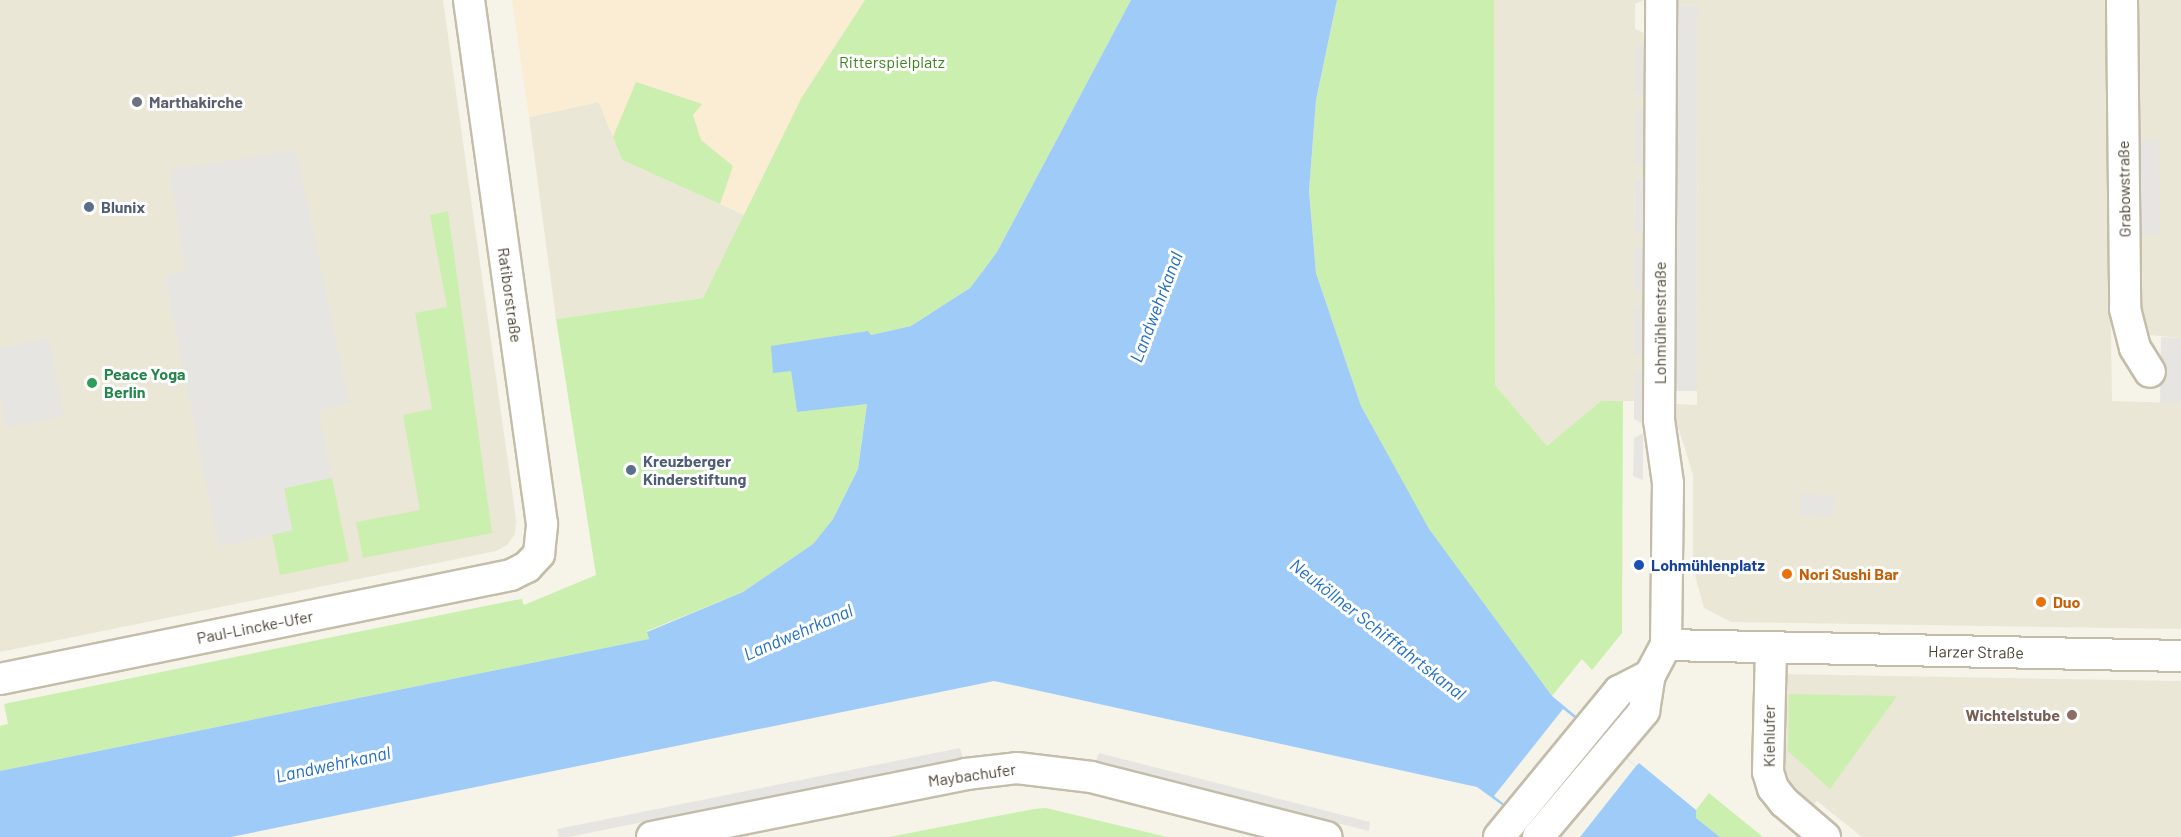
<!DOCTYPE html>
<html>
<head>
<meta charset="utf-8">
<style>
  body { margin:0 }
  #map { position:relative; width:2181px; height:837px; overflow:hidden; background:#f6f4e9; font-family:Barlow,sans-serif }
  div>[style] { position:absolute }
  .residential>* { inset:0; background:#ebe7d6 }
  .commercial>* { inset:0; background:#faedd3 }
  .green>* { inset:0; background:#cbefae }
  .parking>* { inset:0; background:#e7e5e1 }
  .water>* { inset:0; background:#9fcbf9 }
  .pier>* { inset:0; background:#f6f4e9 }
  .roads { filter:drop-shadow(2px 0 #c3bdaa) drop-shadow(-2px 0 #c3bdaa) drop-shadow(0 2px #c3bdaa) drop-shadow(0 -2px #c3bdaa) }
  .street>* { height:30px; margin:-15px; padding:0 15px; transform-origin:15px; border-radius:15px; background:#fff }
  .dots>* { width:16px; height:16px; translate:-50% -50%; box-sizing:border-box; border:3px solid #fff; border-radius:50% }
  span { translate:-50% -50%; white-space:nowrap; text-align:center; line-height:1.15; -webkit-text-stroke:6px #fff; paint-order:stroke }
  .park-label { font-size:16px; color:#3d8521 }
  .worship-label { font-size:16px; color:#5b616d; font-weight:700 }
  .left { translate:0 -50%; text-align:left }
  .street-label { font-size:16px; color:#4b4536 }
  .service-label { font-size:16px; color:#4e5e75; font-weight:700 }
  .leisure-label { font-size:16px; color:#27864d; font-weight:700 }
  .transit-label { font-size:16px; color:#164399; font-weight:700 }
  .food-label { font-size:16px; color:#c56008; font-weight:700 }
  .education-label { font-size:16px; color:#785e54; font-weight:700 }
  .right { translate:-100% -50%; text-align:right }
  .water-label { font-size:18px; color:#216fc5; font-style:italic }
</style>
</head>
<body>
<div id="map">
  <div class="residential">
    <i style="clip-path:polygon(0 0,443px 0,516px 519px,515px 534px,507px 545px,496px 551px,0 652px)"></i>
    <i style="clip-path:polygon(1494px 0,1644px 0,1635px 4px,1635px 29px,1644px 33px,1644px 43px,1635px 48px,1635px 93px,1644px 98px,1644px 107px,1635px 112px,1635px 162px,1644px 167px,1644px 176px,1635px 181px,1634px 229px,1644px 235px,1644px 244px,1634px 249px,1634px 289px,1643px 293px,1643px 303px,1634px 308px,1634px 353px,1643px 358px,1643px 368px,1634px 373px,1634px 401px,1601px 402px,1547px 446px,1495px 385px)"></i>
    <i style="clip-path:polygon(1677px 0,2106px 0,2112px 401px,2181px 403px,2181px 629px,1731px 622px,1704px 608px,1693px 568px,1693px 475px,1676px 420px,1676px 404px,1697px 405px,1698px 6px,1677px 5px)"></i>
    <i style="clip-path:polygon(2138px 0,2181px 0,2181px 338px,2150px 335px,2139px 312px)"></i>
    <i style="clip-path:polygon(599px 102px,622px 160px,745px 215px,703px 298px,556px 319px,529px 117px)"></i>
    <i style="clip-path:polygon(1779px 674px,2181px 681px,2181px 837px,1862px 837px,1817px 801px,1807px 812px,1782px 786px)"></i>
  </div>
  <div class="commercial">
    <i style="clip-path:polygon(512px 0,865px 0,802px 98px,745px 215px,622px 160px,599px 102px,529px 117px)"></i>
  </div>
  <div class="green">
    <i style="clip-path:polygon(865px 0,1131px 0,997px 252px,970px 288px,911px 326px,871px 335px,791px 370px,797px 412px,867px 403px,858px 469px,833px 519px,813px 544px,743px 592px,647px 631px,649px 639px,0 771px,0 726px,8px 724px,4px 704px,515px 600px,522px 599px,524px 605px,596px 575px,556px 319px,703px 298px,802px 97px)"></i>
    <i style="clip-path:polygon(1337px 0,1494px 0,1495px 385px,1547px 446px,1601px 401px,1623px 401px,1622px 633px,1592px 670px,1582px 659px,1552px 696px,1428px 529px,1361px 406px,1316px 273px,1309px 191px,1316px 100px)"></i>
    <i style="clip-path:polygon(636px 82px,702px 104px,693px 115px,701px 140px,733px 166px,720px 204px,622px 160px,613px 137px)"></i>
    <i style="clip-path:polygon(448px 211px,492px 533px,363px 558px,356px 522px,420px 510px,403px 415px,432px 409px,415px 313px,447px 307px,430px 215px)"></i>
    <i style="clip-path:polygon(332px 478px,349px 561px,280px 575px,272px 535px,292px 530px,284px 488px)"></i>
    <i style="clip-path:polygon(1789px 694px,1897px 696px,1830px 789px,1788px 751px)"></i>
    <i style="clip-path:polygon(1709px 793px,1763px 837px,1720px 837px,1696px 818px,1696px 810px)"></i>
    <i style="clip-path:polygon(1046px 808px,1167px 837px,889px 837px,1034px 809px)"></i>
  </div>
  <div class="parking">
    <i style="clip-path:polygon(1677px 5px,1698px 6px,1697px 391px,1675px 391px)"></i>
    <i style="clip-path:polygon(1644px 43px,1644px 98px,1635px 93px,1635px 48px)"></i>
    <i style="clip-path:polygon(1644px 107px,1644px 167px,1635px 163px,1635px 112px)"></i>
    <i style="clip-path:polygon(2138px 140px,2159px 140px,2160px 234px,2140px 235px)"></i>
    <i style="clip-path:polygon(296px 150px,349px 403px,318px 411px,332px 478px,284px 488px,292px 530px,219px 547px,165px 275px,186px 270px,170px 170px)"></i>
    <i style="clip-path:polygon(1644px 176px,1644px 235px,1634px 230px,1635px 181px)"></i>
    <i style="clip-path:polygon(1644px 244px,1643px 293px,1634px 289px,1634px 249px)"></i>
    <i style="clip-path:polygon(1643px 303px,1643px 358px,1634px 354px,1634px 308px)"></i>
    <i style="clip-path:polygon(2161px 337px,2181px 338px,2181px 403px,2160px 403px)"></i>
    <i style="clip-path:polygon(48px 338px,64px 416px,6px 427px,0 395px,0 348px)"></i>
    <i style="clip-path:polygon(1643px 368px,1643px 424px,1634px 419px,1634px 373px)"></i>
    <i style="clip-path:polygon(1643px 433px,1643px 480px,1633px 476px,1634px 438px)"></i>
    <i style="clip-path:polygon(1800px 494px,1834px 495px,1833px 516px,1800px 515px)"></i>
    <i style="clip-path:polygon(960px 748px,963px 757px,569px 837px,559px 837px,557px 829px)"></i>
    <i style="clip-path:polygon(1099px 753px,1370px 822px,1369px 831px,1095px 763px)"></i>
  </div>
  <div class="water">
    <i style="clip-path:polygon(1131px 0,1337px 0,1316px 100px,1309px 191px,1316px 273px,1361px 406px,1429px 529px,1552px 696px,1636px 766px,1639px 763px,1673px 791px,1696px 810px,1696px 818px,1720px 837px,1546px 837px,1477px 787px,994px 681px,231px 837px,0 837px,0 771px,649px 639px,647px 632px,743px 592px,813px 544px,833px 519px,858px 469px,867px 404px,797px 412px,791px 371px,773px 373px,771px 346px,868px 331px,871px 335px,911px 326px,970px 288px,997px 252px)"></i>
  </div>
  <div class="pier">
    <i style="clip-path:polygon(1563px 709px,1636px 766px,1580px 837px,1546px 837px,1494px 796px)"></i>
  </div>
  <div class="roads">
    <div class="street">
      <i style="left:2122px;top:0;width:309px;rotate:89.4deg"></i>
      <i style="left:2125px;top:309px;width:40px;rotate:75.6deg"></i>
      <i style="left:2135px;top:348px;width:28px;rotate:58deg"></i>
      <i style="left:1666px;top:645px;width:515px;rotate:1.22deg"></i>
      <i style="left:1771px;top:649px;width:123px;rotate:91.4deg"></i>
      <i style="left:1768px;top:772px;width:17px;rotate:73deg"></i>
      <i style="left:1773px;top:788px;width:18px;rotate:52deg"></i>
      <i style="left:1784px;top:802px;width:54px;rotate:40.5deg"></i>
      <i style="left:0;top:679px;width:521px;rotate:-11.5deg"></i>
      <i style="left:511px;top:575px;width:18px;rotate:-27deg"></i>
      <i style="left:527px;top:567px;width:18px;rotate:-47deg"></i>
      <i style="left:539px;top:554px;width:30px;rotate:-84deg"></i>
      <i style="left:542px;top:524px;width:529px;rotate:-97.93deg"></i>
      <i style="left:652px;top:837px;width:320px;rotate:-11.3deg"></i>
      <i style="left:966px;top:774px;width:51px;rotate:-6.7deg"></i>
      <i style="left:1017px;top:768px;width:75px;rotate:6.9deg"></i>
      <i style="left:1091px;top:777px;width:243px;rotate:14.3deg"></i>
      <i style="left:1499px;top:837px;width:189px;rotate:-50.6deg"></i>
      <i style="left:1619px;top:691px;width:35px;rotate:-27deg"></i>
      <i style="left:1650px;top:675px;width:34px;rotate:-62deg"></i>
      <i style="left:1666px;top:645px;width:162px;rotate:-89.3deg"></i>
      <i style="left:1668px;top:483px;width:64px;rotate:-98.1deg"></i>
      <i style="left:1659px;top:420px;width:420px;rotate:-89.7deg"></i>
      <i style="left:1538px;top:837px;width:165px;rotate:-49.9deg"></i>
      <i style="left:1644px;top:711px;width:36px;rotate:-81deg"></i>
    </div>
  </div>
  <div class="dots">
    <i style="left:137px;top:102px;background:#6b7280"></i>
    <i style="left:89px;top:207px;background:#5c6f8a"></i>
    <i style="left:92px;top:383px;background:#2e9e5b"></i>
    <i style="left:631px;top:470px;background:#5c6f8a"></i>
    <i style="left:1639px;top:565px;background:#1a4fb4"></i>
    <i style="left:1787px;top:574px;background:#e8710a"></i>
    <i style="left:2041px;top:602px;background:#e8710a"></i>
    <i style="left:2072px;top:715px;background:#8d6e63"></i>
  </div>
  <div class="park-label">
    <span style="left:892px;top:62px">Ritterspielplatz</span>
  </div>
  <div class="worship-label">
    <span class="left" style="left:149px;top:102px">Marthakirche</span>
  </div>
  <div class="street-label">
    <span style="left:2124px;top:189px;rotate:-91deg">Grabowstraße</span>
    <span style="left:510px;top:295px;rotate:82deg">Ratiborstraße</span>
    <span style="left:1660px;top:323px;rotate:-90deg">Lohmühlenstraße</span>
    <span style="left:255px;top:627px;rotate:-11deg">Paul-Lincke-Ufer</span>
    <span style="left:1976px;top:652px;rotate:1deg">Harzer Straße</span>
    <span style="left:1769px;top:736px;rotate:-90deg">Kiehlufer</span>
    <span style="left:972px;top:775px;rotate:-8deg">Maybachufer</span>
  </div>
  <div class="service-label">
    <span class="left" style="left:101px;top:207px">Blunix</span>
    <span class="left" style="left:643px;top:470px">Kreuzberger<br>Kinderstiftung</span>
  </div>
  <div class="leisure-label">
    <span class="left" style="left:104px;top:383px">Peace Yoga<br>Berlin</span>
  </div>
  <div class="transit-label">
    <span class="left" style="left:1651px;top:565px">Lohmühlenplatz</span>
  </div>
  <div class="food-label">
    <span class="left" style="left:1799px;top:574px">Nori Sushi Bar</span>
    <span class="left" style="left:2053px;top:602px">Duo</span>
  </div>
  <div class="education-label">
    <span class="right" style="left:2060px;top:715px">Wichtelstube</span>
  </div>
  <div class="water-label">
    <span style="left:1156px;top:307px;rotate:-69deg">Landwehrkanal</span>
    <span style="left:1378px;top:629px;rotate:38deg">Neuköllner Schifffahrtskanal</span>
    <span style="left:798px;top:632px;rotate:-23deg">Landwehrkanal</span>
    <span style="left:333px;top:764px;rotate:-12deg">Landwehrkanal</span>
  </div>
</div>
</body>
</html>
